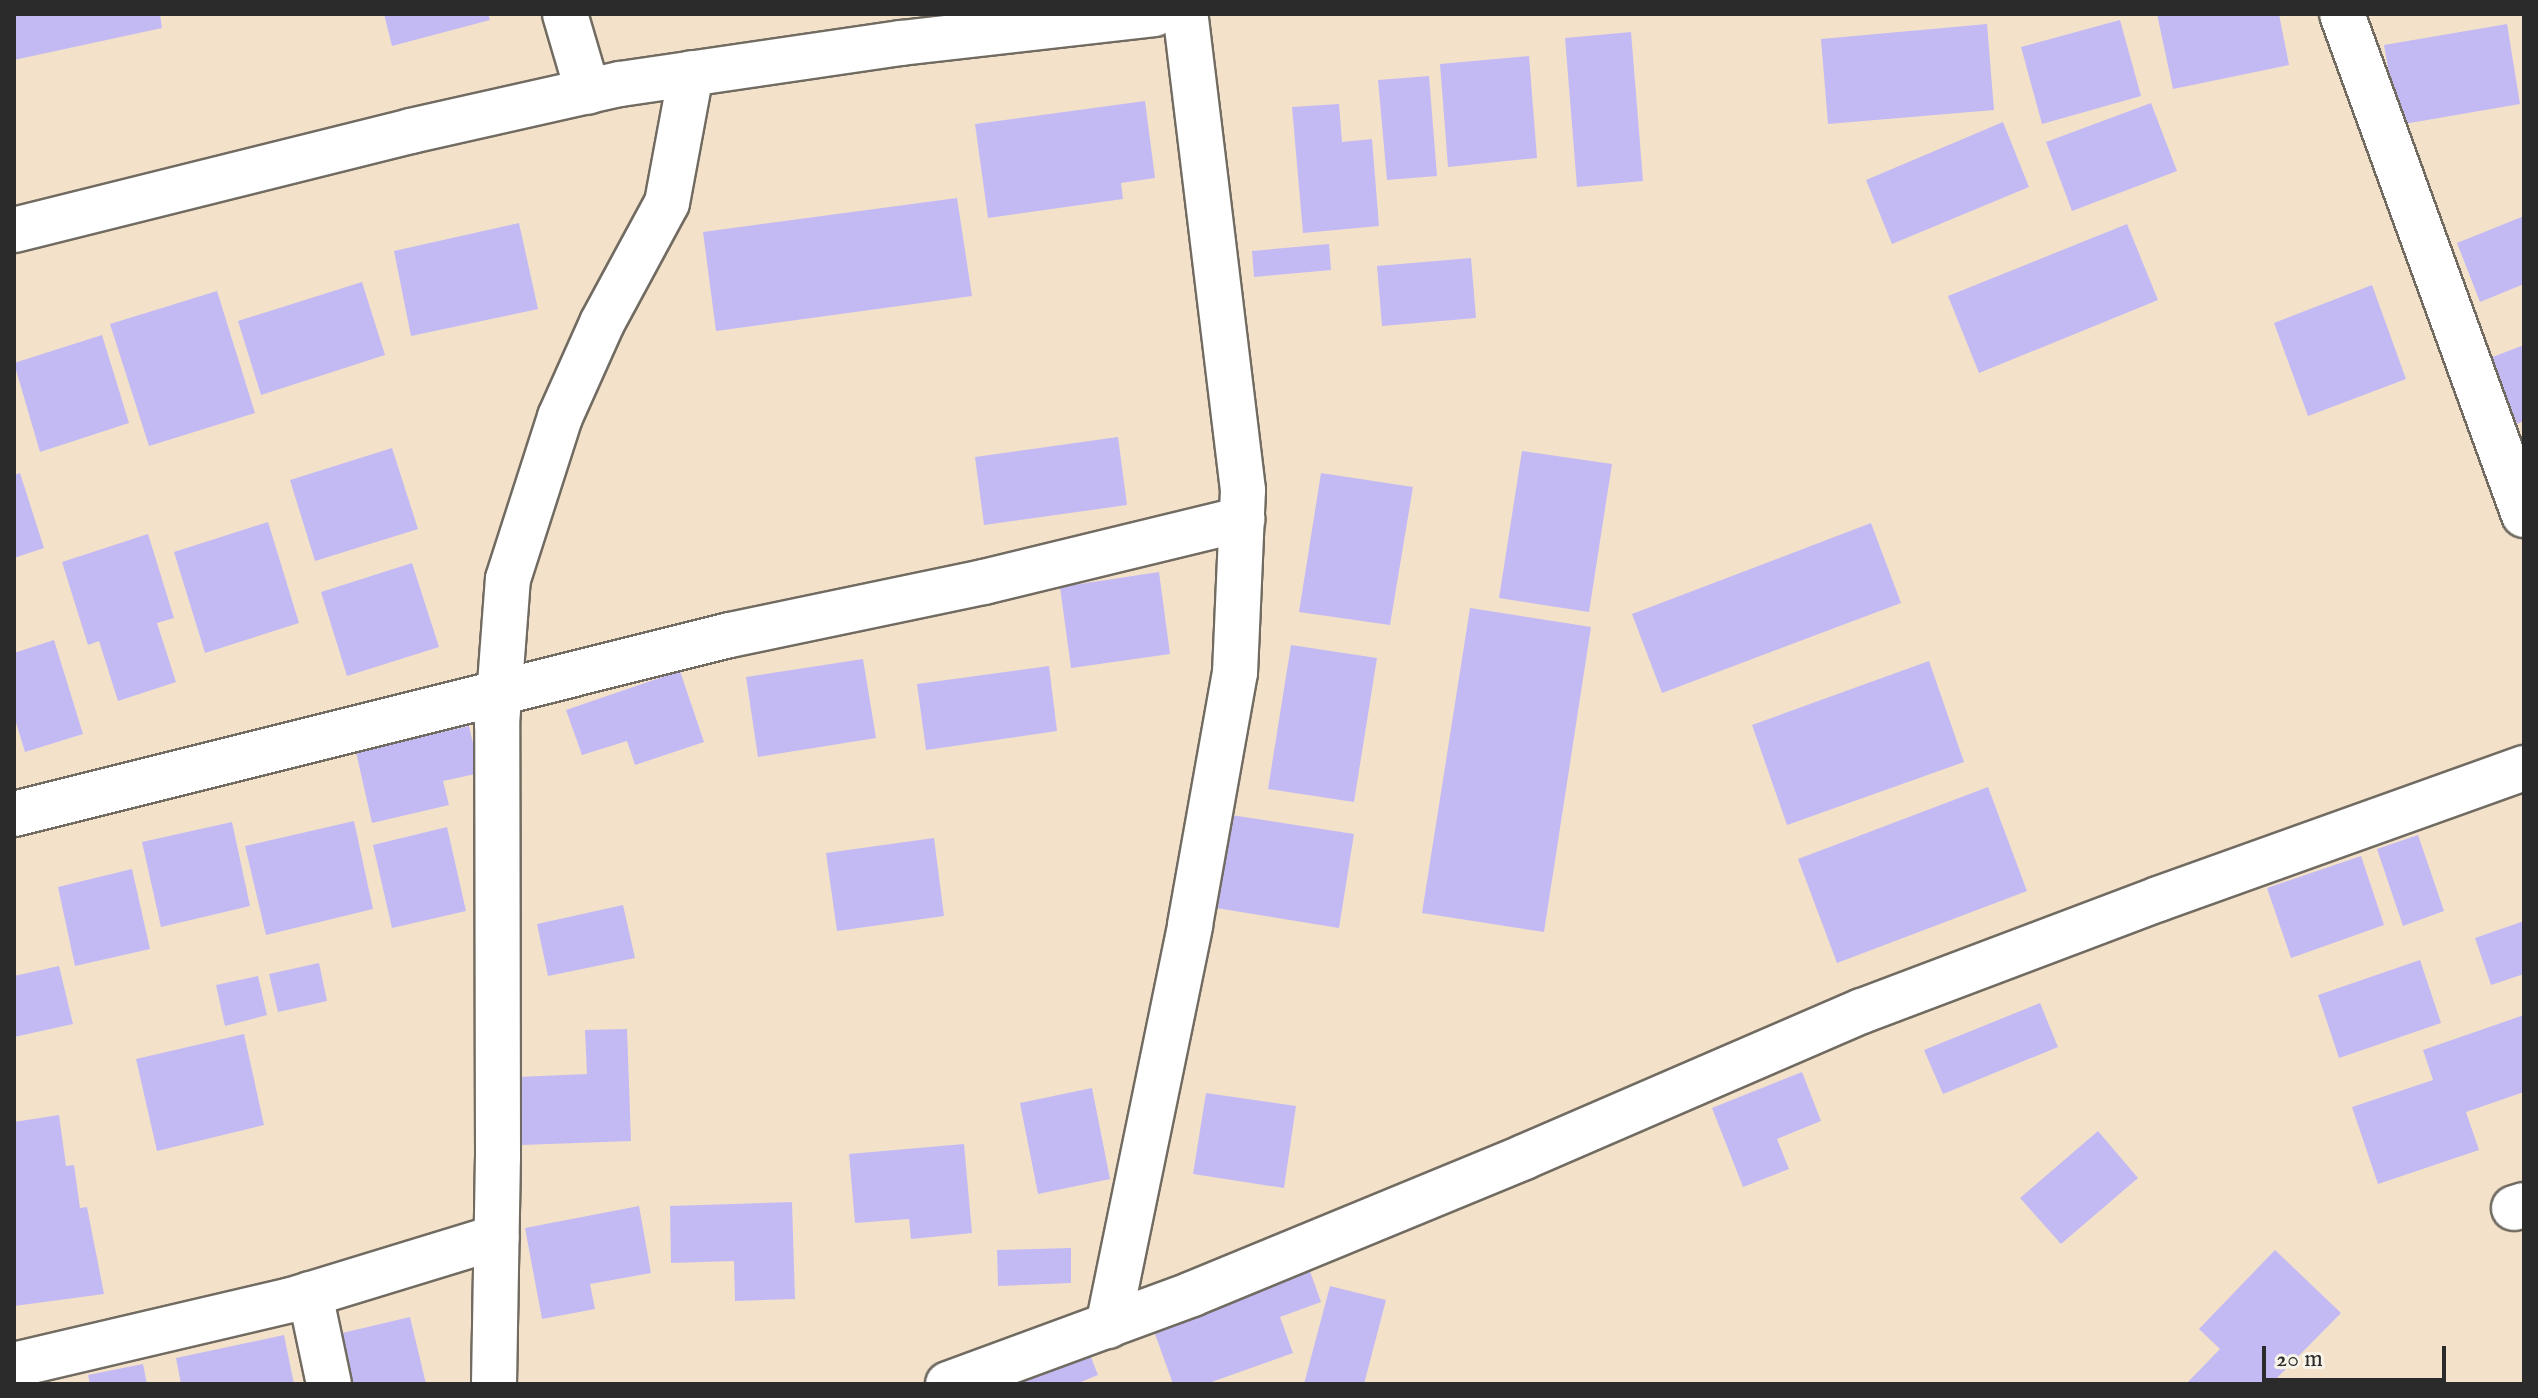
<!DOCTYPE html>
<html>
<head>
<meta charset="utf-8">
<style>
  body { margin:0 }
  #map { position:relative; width:2538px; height:1398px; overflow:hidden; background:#f3e2c9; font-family:"IM FELL English",serif }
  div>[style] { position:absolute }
  .building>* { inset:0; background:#c3baf4 }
  .roads { filter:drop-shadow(2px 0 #716b62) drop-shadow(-2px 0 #716b62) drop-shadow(0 2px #716b62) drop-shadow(0 -2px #716b62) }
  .minor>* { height:44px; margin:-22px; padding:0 22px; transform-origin:22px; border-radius:22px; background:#fff }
  .tertiary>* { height:44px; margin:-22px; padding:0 22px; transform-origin:22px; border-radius:22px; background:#fff }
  span { translate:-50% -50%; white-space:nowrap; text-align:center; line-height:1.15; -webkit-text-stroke:6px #f7f3e8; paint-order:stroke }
  .frame { position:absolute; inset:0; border:16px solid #2b2b2b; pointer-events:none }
  .scale { position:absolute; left:2262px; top:1346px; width:184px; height:36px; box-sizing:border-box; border:4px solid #2b2b2b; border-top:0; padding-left:10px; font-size:24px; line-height:28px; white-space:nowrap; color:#2b2b2b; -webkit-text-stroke:6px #f7f3e8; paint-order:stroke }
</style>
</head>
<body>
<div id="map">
  <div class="building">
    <i style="clip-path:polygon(14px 14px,160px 14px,162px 28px,14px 60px)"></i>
    <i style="clip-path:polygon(384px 14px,488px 14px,490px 20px,392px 46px)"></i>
    <i style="clip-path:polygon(2157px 14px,2279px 14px,2289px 65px,2173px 89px)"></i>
    <i style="clip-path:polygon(2120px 20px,2141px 96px,2042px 124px,2021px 47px)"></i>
    <i style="clip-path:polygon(1987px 24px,1994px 110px,1828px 124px,1821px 39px)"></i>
    <i style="clip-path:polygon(2507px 24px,2520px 104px,2398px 125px,2384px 45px)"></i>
    <i style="clip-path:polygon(1631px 32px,1643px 181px,1577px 187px,1565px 38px)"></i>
    <i style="clip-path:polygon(1529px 56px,1537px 158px,1448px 167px,1440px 64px)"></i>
    <i style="clip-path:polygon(1429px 76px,1437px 176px,1387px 180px,1378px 80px)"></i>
    <i style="clip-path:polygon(1145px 101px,1155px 178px,1121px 183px,1123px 199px,988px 218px,975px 124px)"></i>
    <i style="clip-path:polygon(2151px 103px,2177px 171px,2072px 211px,2046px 142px)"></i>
    <i style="clip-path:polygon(1339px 104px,1342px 142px,1372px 139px,1379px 226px,1303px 233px,1292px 107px)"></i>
    <i style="clip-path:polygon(2003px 122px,2029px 187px,1892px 244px,1866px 180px)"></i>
    <i style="clip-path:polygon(957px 198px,972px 296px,716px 331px,703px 232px)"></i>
    <i style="clip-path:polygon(2524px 216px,2524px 284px,2480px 302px,2457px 243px)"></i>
    <i style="clip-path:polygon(519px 223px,538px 309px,411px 336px,394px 251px)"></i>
    <i style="clip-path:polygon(2127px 224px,2158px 300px,1979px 373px,1948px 296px)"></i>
    <i style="clip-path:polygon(1329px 244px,1331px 270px,1254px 277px,1252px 251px)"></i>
    <i style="clip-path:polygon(1471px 258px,1476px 318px,1382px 326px,1377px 266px)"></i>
    <i style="clip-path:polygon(362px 282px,385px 355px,261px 395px,238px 321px)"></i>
    <i style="clip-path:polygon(2372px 285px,2406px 379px,2308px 416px,2274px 323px)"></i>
    <i style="clip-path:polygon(217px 291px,255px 413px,149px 446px,110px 324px)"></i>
    <i style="clip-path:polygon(102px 335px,129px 423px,40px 452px,14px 363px)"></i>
    <i style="clip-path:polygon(2524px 345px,2524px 421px,2517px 424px,2490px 358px)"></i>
    <i style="clip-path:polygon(1118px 437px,1127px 505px,984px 525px,975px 457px)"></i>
    <i style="clip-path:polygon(392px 448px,418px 529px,315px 561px,290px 480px)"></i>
    <i style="clip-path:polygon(1522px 451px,1612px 464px,1589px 612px,1499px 598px)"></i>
    <i style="clip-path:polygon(20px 473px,44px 548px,14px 558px,14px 475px)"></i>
    <i style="clip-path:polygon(1321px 473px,1413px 487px,1390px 625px,1299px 612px)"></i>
    <i style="clip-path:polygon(268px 522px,299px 623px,205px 653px,174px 552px)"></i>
    <i style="clip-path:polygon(1871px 523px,1901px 603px,1662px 693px,1632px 614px)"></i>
    <i style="clip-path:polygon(148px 534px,174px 618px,157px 623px,176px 682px,118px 701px,99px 641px,88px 645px,62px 562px)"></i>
    <i style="clip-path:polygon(412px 563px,439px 647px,347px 676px,321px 592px)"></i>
    <i style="clip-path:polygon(1159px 572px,1170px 654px,1071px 668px,1060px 587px)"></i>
    <i style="clip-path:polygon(1470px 608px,1591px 627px,1544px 932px,1422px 913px)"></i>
    <i style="clip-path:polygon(54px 640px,83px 734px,25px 752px,14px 716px,14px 653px)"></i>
    <i style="clip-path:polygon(1291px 645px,1377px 658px,1354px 802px,1268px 789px)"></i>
    <i style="clip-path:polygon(863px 659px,876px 738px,758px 757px,746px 677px)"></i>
    <i style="clip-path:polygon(1929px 661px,1964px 762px,1787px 825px,1752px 725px)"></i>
    <i style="clip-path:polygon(1049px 666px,1057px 731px,926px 750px,917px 684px)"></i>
    <i style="clip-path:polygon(680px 671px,704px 742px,635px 765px,627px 741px,582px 755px,566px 710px)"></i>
    <i style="clip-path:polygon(469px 726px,480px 773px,443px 781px,449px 805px,372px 823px,356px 752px)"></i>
    <i style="clip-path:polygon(1988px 787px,2027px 891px,1837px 963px,1798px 859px)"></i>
    <i style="clip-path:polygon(1231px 815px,1354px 834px,1339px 928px,1216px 908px)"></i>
    <i style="clip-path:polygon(354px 821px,373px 909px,266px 935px,245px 846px)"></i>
    <i style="clip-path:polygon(232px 822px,250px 906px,161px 927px,142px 842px)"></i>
    <i style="clip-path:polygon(447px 827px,466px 911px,392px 928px,373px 845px)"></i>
    <i style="clip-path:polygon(2418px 835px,2444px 911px,2403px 926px,2377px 849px)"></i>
    <i style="clip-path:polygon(934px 838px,944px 916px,837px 931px,826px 853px)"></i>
    <i style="clip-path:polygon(2361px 856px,2384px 925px,2291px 958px,2267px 888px)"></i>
    <i style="clip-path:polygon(132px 869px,150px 949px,75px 966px,58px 887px)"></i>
    <i style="clip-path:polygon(623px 905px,635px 958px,548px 976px,537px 924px)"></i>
    <i style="clip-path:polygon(2524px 921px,2524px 974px,2491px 985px,2475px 938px)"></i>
    <i style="clip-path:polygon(2420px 960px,2441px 1023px,2339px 1058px,2318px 995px)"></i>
    <i style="clip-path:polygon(319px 963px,327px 1001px,278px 1012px,269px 974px)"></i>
    <i style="clip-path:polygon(59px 966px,73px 1024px,14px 1037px,14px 976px)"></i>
    <i style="clip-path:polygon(258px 976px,267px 1015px,225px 1026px,216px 985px)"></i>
    <i style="clip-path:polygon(2040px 1003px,2058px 1047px,1943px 1094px,1924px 1050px)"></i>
    <i style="clip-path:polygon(2524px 1015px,2524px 1092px,2466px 1112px,2479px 1150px,2378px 1184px,2352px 1107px,2433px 1080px,2423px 1050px)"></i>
    <i style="clip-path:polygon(627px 1029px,631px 1141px,522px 1145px,518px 1077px,587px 1074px,585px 1030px)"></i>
    <i style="clip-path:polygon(244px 1034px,264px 1125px,157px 1151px,136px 1059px)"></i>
    <i style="clip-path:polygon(1802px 1072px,1821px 1121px,1777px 1139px,1789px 1169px,1743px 1187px,1712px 1108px)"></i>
    <i style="clip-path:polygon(1092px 1088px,1110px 1179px,1038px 1194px,1020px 1103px)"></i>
    <i style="clip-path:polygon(1206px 1093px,1296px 1106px,1284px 1188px,1193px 1174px)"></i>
    <i style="clip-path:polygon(59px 1115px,66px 1166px,74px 1165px,80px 1208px,87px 1207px,104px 1294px,14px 1306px,14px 1122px)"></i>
    <i style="clip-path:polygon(2098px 1131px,2138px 1178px,2061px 1244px,2020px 1198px)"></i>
    <i style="clip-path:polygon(964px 1144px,972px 1233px,911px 1239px,909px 1219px,855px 1223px,849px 1154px)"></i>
    <i style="clip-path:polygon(792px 1202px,795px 1299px,735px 1301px,734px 1261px,671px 1263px,670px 1206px)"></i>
    <i style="clip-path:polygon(639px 1206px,651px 1273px,590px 1284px,595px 1309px,542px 1319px,525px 1228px)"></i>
    <i style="clip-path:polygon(1071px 1248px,1071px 1283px,998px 1286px,997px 1250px)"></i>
    <i style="clip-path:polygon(2275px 1250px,2341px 1313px,2271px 1384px,2186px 1384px,2220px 1349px,2199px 1329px)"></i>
    <i style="clip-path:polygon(1307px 1263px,1321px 1302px,1280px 1317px,1293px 1353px,1206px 1384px,1173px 1384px,1150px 1320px)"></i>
    <i style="clip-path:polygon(1330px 1286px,1386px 1300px,1364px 1384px,1304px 1384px)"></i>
    <i style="clip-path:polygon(410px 1317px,426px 1384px,349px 1384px,338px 1334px)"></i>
    <i style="clip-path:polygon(284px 1335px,294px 1384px,181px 1384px,176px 1358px)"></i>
    <i style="clip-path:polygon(1085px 1342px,1098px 1375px,1076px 1384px,988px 1384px)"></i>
    <i style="clip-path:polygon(143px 1364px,147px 1384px,90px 1384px,88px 1375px)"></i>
  </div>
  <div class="roads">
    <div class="minor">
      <i style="left:565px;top:14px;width:81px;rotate:73.6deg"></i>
      <i style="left:2342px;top:14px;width:533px;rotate:70.04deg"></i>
      <i style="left:14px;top:814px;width:738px;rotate:-14.04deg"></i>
      <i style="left:730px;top:635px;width:259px;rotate:-11.8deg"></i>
      <i style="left:984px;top:582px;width:266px;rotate:-13.7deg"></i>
      <i style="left:2514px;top:1208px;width:10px;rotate:-17deg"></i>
      <i style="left:310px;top:1294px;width:92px;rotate:78.1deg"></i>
      <i style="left:1108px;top:1326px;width:409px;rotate:-78.4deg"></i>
      <i style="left:1190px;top:925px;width:256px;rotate:-79.9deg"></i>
      <i style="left:1235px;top:673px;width:183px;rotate:-87.5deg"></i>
      <i style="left:1243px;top:490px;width:480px;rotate:-96.9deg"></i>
      <i style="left:14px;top:1365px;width:285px;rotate:-13.2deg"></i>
      <i style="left:291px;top:1300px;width:215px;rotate:-17deg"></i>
      <i style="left:494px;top:1384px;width:227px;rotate:-89deg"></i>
      <i style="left:498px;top:1157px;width:433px;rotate:-90.1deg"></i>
      <i style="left:497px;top:724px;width:145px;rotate:-85.7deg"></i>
      <i style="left:508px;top:579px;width:170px;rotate:-72.2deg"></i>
      <i style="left:560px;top:417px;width:103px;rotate:-65.9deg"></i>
      <i style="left:602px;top:323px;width:136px;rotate:-61.6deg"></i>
      <i style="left:667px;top:203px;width:132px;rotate:-79.5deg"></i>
      <i style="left:948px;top:1384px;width:260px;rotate:-20.2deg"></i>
      <i style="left:1192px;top:1294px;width:359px;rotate:-22.4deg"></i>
      <i style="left:1524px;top:1157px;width:368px;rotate:-23.4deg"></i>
      <i style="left:1862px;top:1011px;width:316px;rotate:-20.7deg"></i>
      <i style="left:2158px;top:899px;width:389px;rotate:-19.7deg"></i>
    </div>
    <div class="tertiary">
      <i style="left:14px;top:230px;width:409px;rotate:-14deg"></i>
      <i style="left:411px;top:131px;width:214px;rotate:-12.7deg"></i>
      <i style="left:620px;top:84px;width:284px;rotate:-8.3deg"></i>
      <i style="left:901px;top:43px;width:255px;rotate:-6.5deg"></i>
    </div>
  </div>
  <div class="frame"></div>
  <div class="scale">20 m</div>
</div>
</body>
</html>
